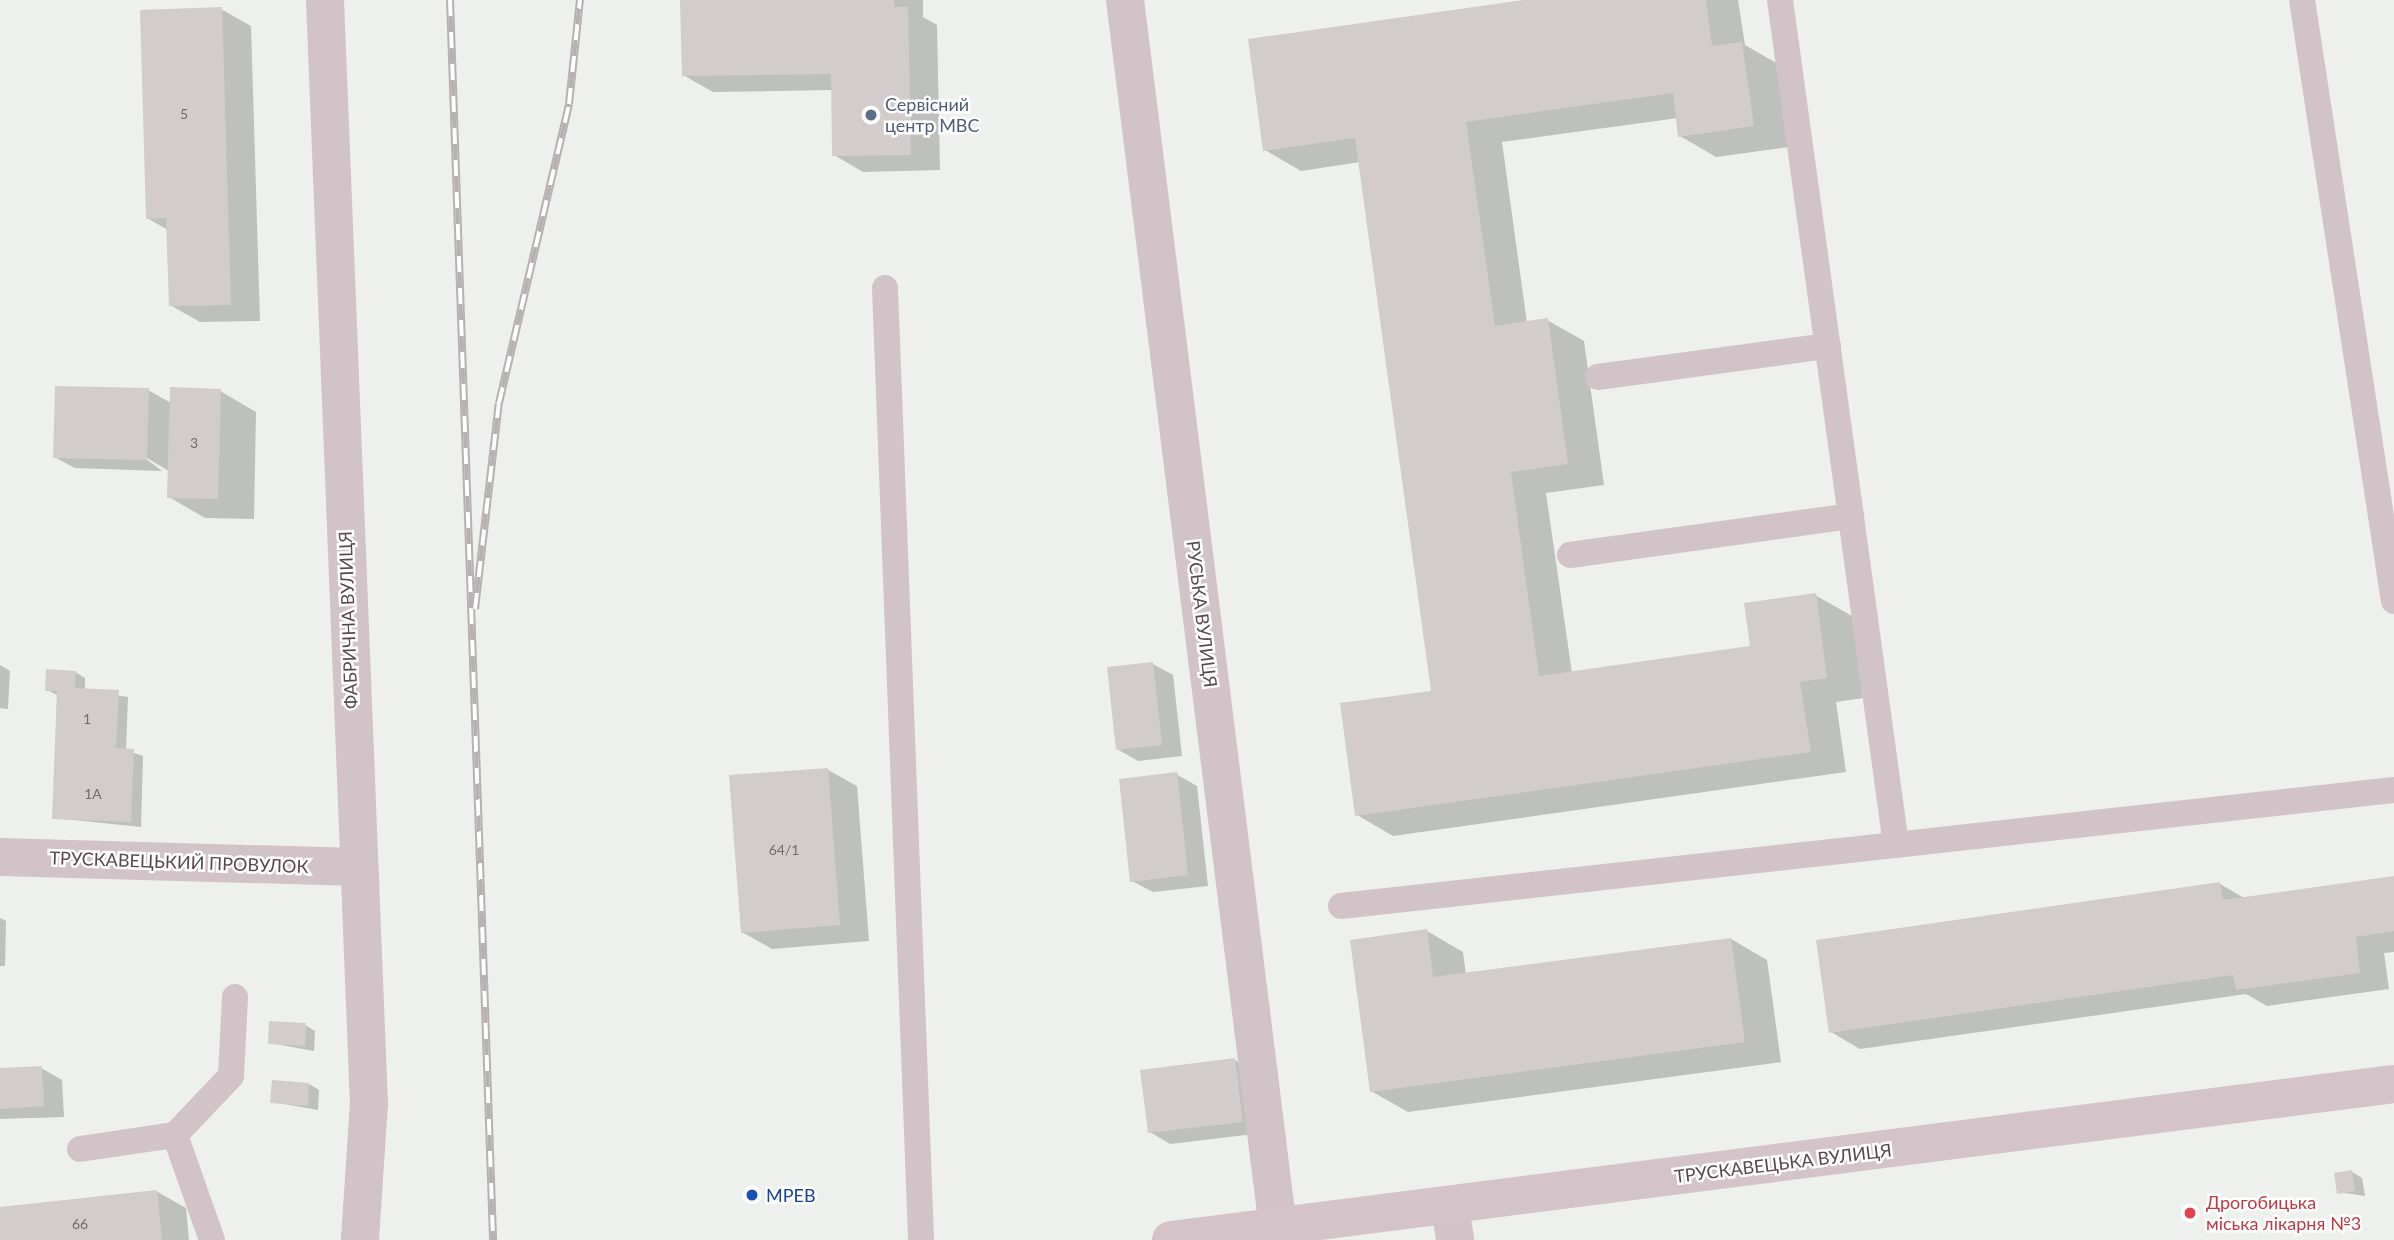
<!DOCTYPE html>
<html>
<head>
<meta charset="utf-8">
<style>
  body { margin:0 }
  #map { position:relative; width:2394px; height:1240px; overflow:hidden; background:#eef0ee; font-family:Lato,sans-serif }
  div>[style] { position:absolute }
  .shadow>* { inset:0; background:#0003 }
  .building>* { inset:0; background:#d2cccd }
  .service>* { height:26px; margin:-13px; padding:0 13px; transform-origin:13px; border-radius:13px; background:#d2c3c9 }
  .minor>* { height:38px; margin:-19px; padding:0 19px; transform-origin:19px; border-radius:19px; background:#d2c3c9 }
  .tertiary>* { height:38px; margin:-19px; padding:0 19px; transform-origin:19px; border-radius:19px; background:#d2c3c9 }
  .secondary>* { height:38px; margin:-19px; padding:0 19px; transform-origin:19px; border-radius:19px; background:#d5c3ca }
  .rail>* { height:8px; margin-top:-4px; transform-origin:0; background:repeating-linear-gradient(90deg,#fff 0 16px,#b8b1b3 0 32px); box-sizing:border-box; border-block:2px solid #b8b1b3 }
  .dots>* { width:19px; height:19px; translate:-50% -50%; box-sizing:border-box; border:4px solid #fff; border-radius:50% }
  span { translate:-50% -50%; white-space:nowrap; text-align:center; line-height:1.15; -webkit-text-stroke:5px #fff; paint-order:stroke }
  .number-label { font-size:14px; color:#77696f }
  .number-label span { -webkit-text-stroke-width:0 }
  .service-label { font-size:18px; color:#4e5e75 }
  .left { translate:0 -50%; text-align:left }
  .street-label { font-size:18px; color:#594850 }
  .transit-label { font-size:18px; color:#164399 }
  .health-label { font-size:18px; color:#be3a42 }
</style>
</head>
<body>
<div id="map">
  <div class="shadow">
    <i style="clip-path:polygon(682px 0,923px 0,923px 17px,937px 25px,940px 170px,863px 172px,834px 155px,833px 90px,713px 92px,683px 75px)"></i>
    <i style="clip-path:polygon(1535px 0,1738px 0,1745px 45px,1778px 64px,1789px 147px,1716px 157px,1680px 136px,1678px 118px,1502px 142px,1527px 323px,1547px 320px,1584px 341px,1604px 485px,1546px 493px,1572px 673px,1752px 648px,1815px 595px,1852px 616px,1863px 698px,1836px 702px,1846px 772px,1393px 836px,1357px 815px,1433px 692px,1360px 162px,1301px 171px,1265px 150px)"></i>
    <i style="clip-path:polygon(221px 9px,251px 26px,260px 321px,200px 322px,170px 305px,168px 230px,147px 218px)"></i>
    <i style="clip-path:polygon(148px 390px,171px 403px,220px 391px,256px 412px,254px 519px,205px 518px,169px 497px,169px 471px,140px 454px,162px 471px,75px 468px,54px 457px)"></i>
    <i style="clip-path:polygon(1153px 664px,1173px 675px,1182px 756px,1138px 761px,1117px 749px)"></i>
    <i style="clip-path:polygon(0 665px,10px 671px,8px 709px,0 708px)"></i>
    <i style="clip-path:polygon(75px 672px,85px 678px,85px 690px,128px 697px,126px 750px,143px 756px,141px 827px,54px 818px,57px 695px,47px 690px)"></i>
    <i style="clip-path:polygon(828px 770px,857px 786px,869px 941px,772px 949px,742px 932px)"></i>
    <i style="clip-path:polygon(1176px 774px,1197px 786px,1208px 886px,1153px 892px,1132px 881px)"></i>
    <i style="clip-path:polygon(2394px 878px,2394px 952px,2384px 953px,2389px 989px,2267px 1006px,2246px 994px,1860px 1049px,1831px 1032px,2220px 884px,2246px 899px)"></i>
    <i style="clip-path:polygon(0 918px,6px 921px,5px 966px,0 966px)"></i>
    <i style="clip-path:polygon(1427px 931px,1463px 952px,1466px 975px,1731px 939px,1767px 960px,1781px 1062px,1408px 1112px,1371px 1091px)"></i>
    <i style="clip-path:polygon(305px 1025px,315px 1031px,314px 1051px,270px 1043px)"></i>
    <i style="clip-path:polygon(1235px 1060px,1256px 1072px,1263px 1133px,1170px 1144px,1150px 1132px)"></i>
    <i style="clip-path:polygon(41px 1068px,62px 1080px,64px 1117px,0 1119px,0 1070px)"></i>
    <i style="clip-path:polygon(309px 1084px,319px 1090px,318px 1110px,272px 1102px)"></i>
    <i style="clip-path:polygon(2352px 1172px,2362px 1178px,2365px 1196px,2338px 1192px)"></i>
    <i style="clip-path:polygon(156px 1191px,186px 1208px,189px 1240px,0 1240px,0 1209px)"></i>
  </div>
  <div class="building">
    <i style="clip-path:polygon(680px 0,894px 0,894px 7px,908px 7px,911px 155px,832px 156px,831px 74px,682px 76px)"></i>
    <i style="clip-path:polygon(1523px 0,1706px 0,1712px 46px,1742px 42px,1754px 126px,1678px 137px,1673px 93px,1466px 122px,1495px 326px,1548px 318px,1568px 464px,1511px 472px,1539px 676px,1750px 646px,1744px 603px,1816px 593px,1827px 678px,1800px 682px,1811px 752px,1355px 816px,1340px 703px,1431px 691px,1355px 138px,1263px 151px,1248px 39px)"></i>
    <i style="clip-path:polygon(222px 7px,231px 305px,169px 306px,166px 218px,146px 219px,140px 10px)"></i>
    <i style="clip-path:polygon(55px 386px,149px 388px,147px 460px,53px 458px)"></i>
    <i style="clip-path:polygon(170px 387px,221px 389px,218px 499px,167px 498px)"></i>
    <i style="clip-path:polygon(1153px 662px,1162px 745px,1116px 750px,1107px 667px)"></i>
    <i style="clip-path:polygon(46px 669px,76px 671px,75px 688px,119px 690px,116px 748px,134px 749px,131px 822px,52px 819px,57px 691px,45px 691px)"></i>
    <i style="clip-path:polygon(828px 768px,840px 925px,741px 933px,729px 775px)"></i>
    <i style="clip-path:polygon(1177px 772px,1188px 875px,1130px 882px,1119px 779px)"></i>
    <i style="clip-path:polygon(2394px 876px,2394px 931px,2356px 937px,2360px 973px,2236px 990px,2233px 975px,1829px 1033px,1816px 940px,2220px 882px,2223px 900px)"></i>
    <i style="clip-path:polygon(1427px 929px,1433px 977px,1731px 938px,1745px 1042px,1370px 1092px,1350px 940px)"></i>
    <i style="clip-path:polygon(269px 1021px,306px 1023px,305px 1046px,268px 1044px)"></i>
    <i style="clip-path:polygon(1235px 1058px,1243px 1122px,1148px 1133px,1140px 1070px)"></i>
    <i style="clip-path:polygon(42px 1066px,44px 1106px,0 1109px,0 1068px)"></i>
    <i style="clip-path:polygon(272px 1080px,309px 1083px,308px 1106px,270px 1103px)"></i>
    <i style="clip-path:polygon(2352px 1170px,2355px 1191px,2337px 1194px,2334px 1173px)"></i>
    <i style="clip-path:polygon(157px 1190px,162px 1240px,0 1240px,0 1207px)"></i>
  </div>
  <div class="service">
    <i style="left:1780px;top:0;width:853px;rotate:82.18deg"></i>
    <i style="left:2302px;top:0;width:608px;rotate:81.3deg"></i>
    <i style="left:885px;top:288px;width:953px;rotate:87.83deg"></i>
    <i style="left:1598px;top:377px;width:232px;rotate:-7.7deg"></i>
    <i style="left:1570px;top:555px;width:284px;rotate:-7.9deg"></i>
    <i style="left:1341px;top:906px;width:1059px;rotate:-6.29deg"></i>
    <i style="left:175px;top:1135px;width:81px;rotate:-46.5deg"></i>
    <i style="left:231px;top:1076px;width:79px;rotate:-87.1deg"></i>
    <i style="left:80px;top:1149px;width:96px;rotate:-8.4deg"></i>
    <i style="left:175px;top:1135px;width:111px;rotate:70.6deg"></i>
  </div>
  <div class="minor">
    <i style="left:1125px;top:0;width:1237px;rotate:82.9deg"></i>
    <i style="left:0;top:857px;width:358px;rotate:1.6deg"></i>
  </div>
  <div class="tertiary">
    <i style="left:325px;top:0;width:1104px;rotate:87.72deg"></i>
    <i style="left:369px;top:1103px;width:137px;rotate:93.8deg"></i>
    <i style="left:1450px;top:1207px;width:33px;rotate:81deg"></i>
  </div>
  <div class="secondary">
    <i style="left:1171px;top:1240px;width:1233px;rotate:-7.27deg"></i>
  </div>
  <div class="rail">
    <i style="left:450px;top:0;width:1241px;rotate:88.01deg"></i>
    <i style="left:475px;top:609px;width:207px;rotate:-83.4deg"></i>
    <i style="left:499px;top:403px;width:307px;rotate:-76.8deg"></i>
    <i style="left:569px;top:104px;width:105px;rotate:-84deg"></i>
  </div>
  <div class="dots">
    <i style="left:871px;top:115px;background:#5c6f8a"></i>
    <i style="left:752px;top:1195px;background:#1a4fb4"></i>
    <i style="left:2190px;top:1213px;background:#e0444e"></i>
  </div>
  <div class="number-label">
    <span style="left:184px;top:114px">5</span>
    <span style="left:194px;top:443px">3</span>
    <span style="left:87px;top:719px">1</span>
    <span style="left:93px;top:794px">1А</span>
    <span style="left:784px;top:850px">64/1</span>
    <span style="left:80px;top:1224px">66</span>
  </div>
  <div class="service-label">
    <span class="left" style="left:885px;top:115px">Сервісний<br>центр МВС</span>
  </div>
  <div class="street-label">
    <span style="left:1202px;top:614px;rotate:83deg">РУСЬКА ВУЛИЦЯ</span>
    <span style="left:348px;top:620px;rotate:-92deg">ФАБРИЧНА ВУЛИЦЯ</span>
    <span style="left:179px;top:862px;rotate:2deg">ТРУСКАВЕЦЬКИЙ ПРОВУЛОК</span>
    <span style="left:1783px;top:1163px;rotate:-7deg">ТРУСКАВЕЦЬКА ВУЛИЦЯ</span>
  </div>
  <div class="transit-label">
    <span class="left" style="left:766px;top:1195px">МРЕВ</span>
  </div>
  <div class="health-label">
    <span class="left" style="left:2206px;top:1213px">Дрогобицька<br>міська лікарня №3</span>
  </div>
</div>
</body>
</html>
